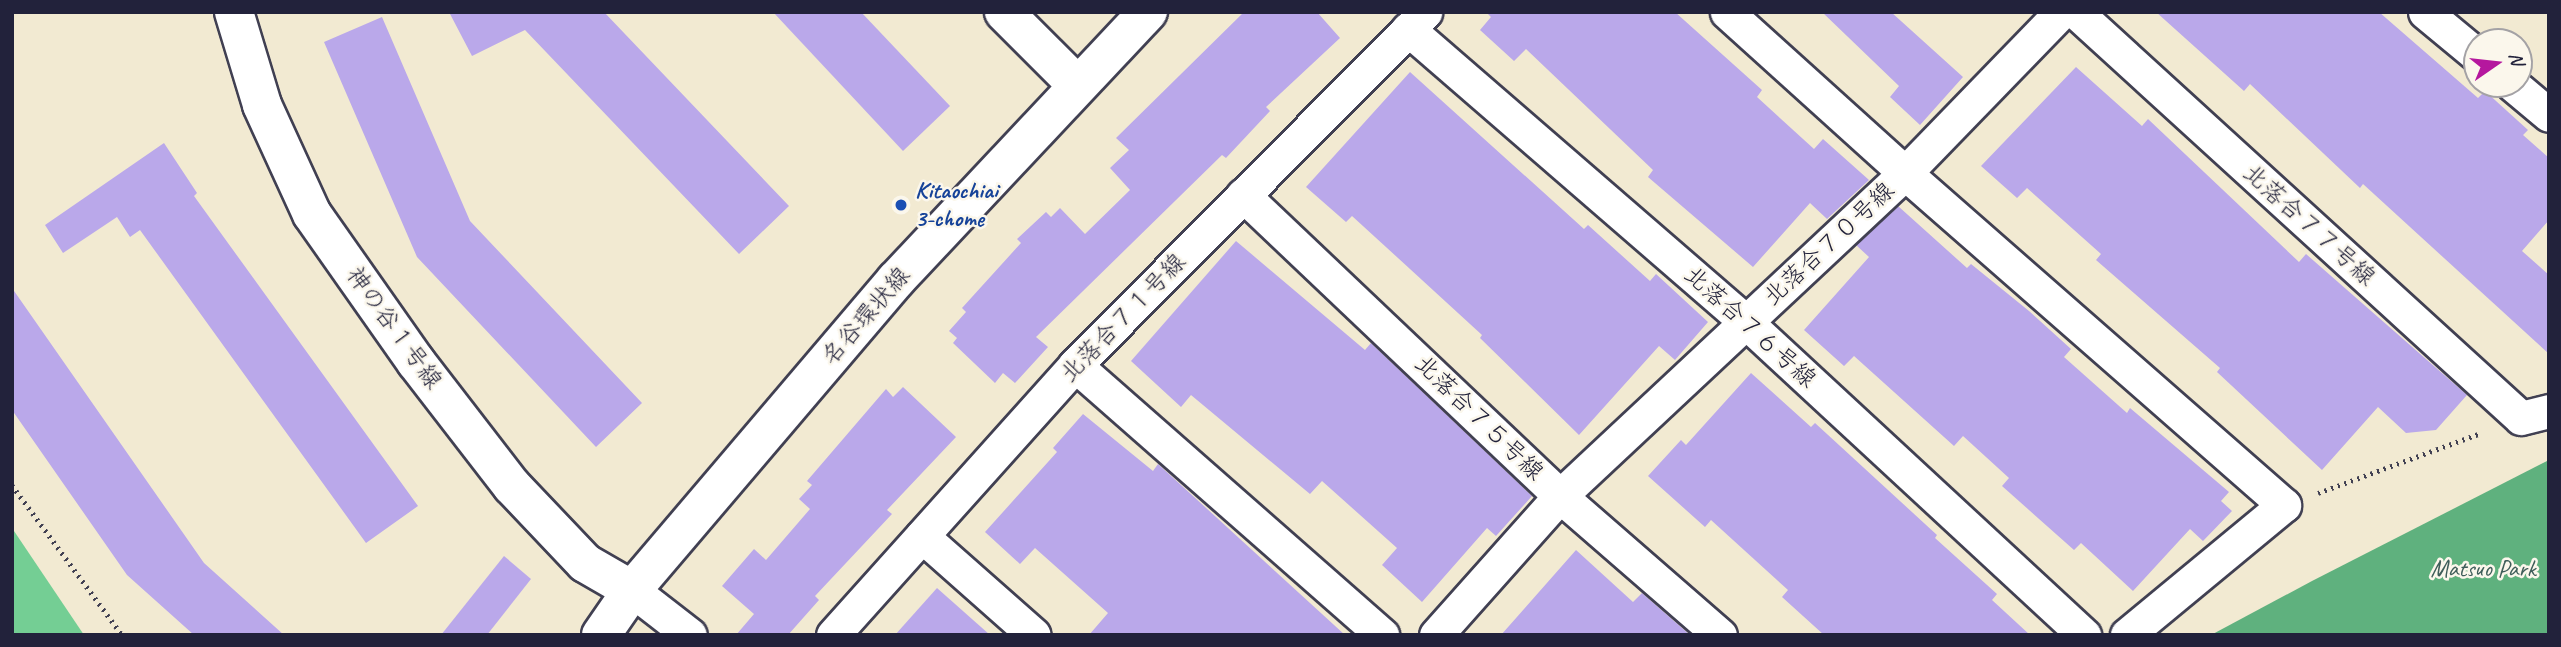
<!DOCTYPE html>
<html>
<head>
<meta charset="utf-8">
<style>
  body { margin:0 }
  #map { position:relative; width:2561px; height:647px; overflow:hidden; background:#f2ead2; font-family:Caveat,"Klee One",sans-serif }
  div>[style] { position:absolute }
  .green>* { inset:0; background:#74ce94 }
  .forest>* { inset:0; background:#5fb17e }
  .building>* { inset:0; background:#baa8ea }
  .path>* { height:4.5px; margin-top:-2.25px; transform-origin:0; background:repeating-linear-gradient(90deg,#414052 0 2px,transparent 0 7px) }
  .roads { filter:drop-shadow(2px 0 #414052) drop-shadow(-2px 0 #414052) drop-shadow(0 2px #414052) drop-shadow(0 -2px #414052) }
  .street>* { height:33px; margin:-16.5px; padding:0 16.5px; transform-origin:16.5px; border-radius:16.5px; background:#fff }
  .secondary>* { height:38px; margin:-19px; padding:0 19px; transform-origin:19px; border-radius:19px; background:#fff }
  .dots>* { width:19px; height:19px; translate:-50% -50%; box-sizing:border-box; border:4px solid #fbf7ec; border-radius:50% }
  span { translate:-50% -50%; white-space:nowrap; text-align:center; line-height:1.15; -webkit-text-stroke:5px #fbf7ec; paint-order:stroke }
  .transit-label { font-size:24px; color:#164399; font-weight:700 }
  .left { translate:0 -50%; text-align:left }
  .street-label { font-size:24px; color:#22223b }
  .park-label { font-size:24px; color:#3f5e5a }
  .frame { position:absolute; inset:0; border:14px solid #22223b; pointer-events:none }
  .north { position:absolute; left:2463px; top:28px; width:70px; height:70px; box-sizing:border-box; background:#fbf7ec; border:2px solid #a4a2a5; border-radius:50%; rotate:76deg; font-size:19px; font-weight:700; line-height:28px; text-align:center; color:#22223b }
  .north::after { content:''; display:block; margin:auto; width:24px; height:32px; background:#b5179e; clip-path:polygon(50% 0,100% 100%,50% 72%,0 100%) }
</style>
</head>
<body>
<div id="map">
  <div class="green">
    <i style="clip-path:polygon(12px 528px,84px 635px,12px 635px)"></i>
  </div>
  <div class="forest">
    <i style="clip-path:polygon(2549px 460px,2549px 635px,2211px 635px,2312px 581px)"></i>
  </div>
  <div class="building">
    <i style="clip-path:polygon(449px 12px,604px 12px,789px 206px,739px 254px,525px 30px,472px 56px)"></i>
    <i style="clip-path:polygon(773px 12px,861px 12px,950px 106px,903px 151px)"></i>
    <i style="clip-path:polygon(1244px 12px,1317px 12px,1340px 38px,1266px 107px,1270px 111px,1226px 158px,1222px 155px,1036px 337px,1048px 347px,1015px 383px,1003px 373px,995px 383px,953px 343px,957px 338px,949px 331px,966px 312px,962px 308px,1021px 243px,1017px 239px,1046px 212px,1051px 217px,1060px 208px,1085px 234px,1130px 190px,1110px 168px,1129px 150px,1116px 138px)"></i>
    <i style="clip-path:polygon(1486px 12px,1675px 12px,1762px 90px,1757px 97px,1814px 149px,1823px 139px,1869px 180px,1827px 219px,1810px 203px,1753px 267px,1648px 177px,1653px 170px,1526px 49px,1514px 61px,1480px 30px,1491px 17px)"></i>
    <i style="clip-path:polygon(1822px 12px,1891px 12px,1963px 77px,1920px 125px,1890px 97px,1899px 86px)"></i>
    <i style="clip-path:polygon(2156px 12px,2379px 12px,2478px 98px,2485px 91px,2528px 130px,2523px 135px,2549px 158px,2549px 220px,2522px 251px,2549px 275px,2549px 354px,2363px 184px,2360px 188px,2250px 84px,2244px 91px)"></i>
    <i style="clip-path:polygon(382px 17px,470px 221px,642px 403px,596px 447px,417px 257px,324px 42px)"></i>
    <i style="clip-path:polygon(2076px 67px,2142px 126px,2148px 119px,2299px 262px,2306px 254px,2467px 395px,2436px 430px,2406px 433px,2378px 407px,2322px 470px,2217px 372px,2220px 368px,2096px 260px,2101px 254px,2027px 188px,2017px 198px,1981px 166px)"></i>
    <i style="clip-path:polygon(1410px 72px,1584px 229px,1588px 225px,1650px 281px,1656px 274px,1708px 322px,1675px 360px,1659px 346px,1579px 435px,1480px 338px,1482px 335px,1398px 258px,1352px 216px,1346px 222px,1306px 187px)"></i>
    <i style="clip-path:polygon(164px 143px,197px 193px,194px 196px,418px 506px,366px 543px,140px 230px,130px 237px,117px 217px,63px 253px,45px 225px)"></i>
    <i style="clip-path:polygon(1898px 206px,1967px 268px,1971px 264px,2029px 311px,2071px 349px,2064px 357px,2127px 413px,2130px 408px,2229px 492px,2221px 501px,2232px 511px,2203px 541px,2190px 529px,2133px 591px,2081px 543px,2074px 550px,2002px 486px,2009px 478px,1963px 436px,1954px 446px,1854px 356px,1844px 366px,1804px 330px,1869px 257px,1856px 245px)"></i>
    <i style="clip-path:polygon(1236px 241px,1365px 350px,1371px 343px,1532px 496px,1496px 536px,1487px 528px,1422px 602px,1382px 565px,1397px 548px,1322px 481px,1310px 494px,1191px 395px,1181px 407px,1131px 361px)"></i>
    <i style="clip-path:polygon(12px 288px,204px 563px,284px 635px,194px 635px,127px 575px,12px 410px)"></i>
    <i style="clip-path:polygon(1751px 373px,1811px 427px,1815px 423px,1937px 535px,1935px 538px,1997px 594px,1992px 600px,2030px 635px,1824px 635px,1782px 597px,1788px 590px,1711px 520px,1705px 527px,1648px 476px,1681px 440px,1686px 445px)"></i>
    <i style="clip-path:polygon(903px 387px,956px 437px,887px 510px,892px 514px,815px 596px,819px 600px,788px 635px,736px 635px,754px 614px,722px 586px,754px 549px,766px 560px,810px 509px,799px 499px,812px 485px,807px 481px,886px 389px,893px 397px)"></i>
    <i style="clip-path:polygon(1083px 414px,1153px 471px,1158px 464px,1345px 635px,1089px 635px,1108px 613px,1035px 548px,1020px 564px,985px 532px,1057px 452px,1053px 448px)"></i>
    <i style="clip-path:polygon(1576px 550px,1633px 602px,1642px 593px,1690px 635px,1501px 635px)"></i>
    <i style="clip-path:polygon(504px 556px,531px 579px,487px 635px,441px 635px)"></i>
    <i style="clip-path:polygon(937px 588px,990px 635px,895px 635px)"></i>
  </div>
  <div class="path">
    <i style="left:12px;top:485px;width:186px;rotate:53.7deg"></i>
    <i style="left:2318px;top:493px;width:174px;rotate:-20.2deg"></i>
  </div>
  <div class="roads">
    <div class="street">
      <i style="left:2061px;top:12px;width:224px;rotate:134.1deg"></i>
      <i style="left:1905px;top:173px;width:504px;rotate:41.22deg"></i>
      <i style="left:2284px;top:505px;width:204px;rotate:140.4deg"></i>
      <i style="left:2076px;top:12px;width:602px;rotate:42.38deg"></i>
      <i style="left:2521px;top:418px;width:29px;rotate:-14deg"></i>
      <i style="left:2425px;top:12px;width:67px;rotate:39.6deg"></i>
      <i style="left:1408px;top:29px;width:447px;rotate:40.9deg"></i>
      <i style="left:1746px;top:322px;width:461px;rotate:42.8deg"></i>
      <i style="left:2512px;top:84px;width:48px;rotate:40deg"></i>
      <i style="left:1243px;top:195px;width:437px;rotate:43.5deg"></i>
      <i style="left:1560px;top:496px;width:212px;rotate:41deg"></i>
      <i style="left:1075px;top:365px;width:409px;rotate:41.3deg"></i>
      <i style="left:922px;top:536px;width:149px;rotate:41.5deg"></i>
      <i style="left:632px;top:590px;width:73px;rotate:37.8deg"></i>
      <i style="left:833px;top:635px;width:363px;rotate:-48.1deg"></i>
      <i style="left:1075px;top:365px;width:497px;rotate:-45.2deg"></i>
      <i style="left:1436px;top:635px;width:186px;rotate:-48.3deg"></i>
      <i style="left:1560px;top:496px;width:473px;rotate:-43.1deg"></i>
      <i style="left:1905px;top:173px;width:240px;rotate:-137.9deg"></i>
    </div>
    <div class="secondary">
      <i style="left:234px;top:12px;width:97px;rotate:73.2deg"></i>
      <i style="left:262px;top:105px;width:120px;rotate:65.4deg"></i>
      <i style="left:312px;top:214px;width:181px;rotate:54.9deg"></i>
      <i style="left:416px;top:362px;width:157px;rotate:52.3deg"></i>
      <i style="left:512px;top:486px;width:106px;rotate:46.5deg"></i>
      <i style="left:585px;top:563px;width:54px;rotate:29.9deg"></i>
      <i style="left:1004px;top:12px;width:103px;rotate:45deg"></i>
      <i style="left:601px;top:635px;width:55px;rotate:-55.4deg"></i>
      <i style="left:632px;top:590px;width:407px;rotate:-49.6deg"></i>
      <i style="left:896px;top:280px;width:368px;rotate:-46.8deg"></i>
    </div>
  </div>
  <div class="dots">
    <i style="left:901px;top:205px;background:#1a4fb4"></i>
  </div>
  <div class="transit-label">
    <span class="left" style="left:915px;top:205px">Kitaochiai<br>3-chome</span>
  </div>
  <div class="street-label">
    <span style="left:2309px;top:225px;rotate:42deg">北落合７７号線</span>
    <span style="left:1829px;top:244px;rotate:-43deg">北落合７０号線</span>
    <span style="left:866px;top:316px;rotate:-49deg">名谷環状線</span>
    <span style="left:1123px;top:318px;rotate:-46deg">北落合７１号線</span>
    <span style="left:1750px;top:327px;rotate:42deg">北落合７６号線</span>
    <span style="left:394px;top:328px;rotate:54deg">神の谷１号線</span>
    <span style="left:1479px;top:418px;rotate:44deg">北落合７５号線</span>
  </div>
  <div class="park-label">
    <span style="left:2483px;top:569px">Matsuo Park</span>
  </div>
  <div class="frame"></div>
  <div class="north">N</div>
</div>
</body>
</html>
